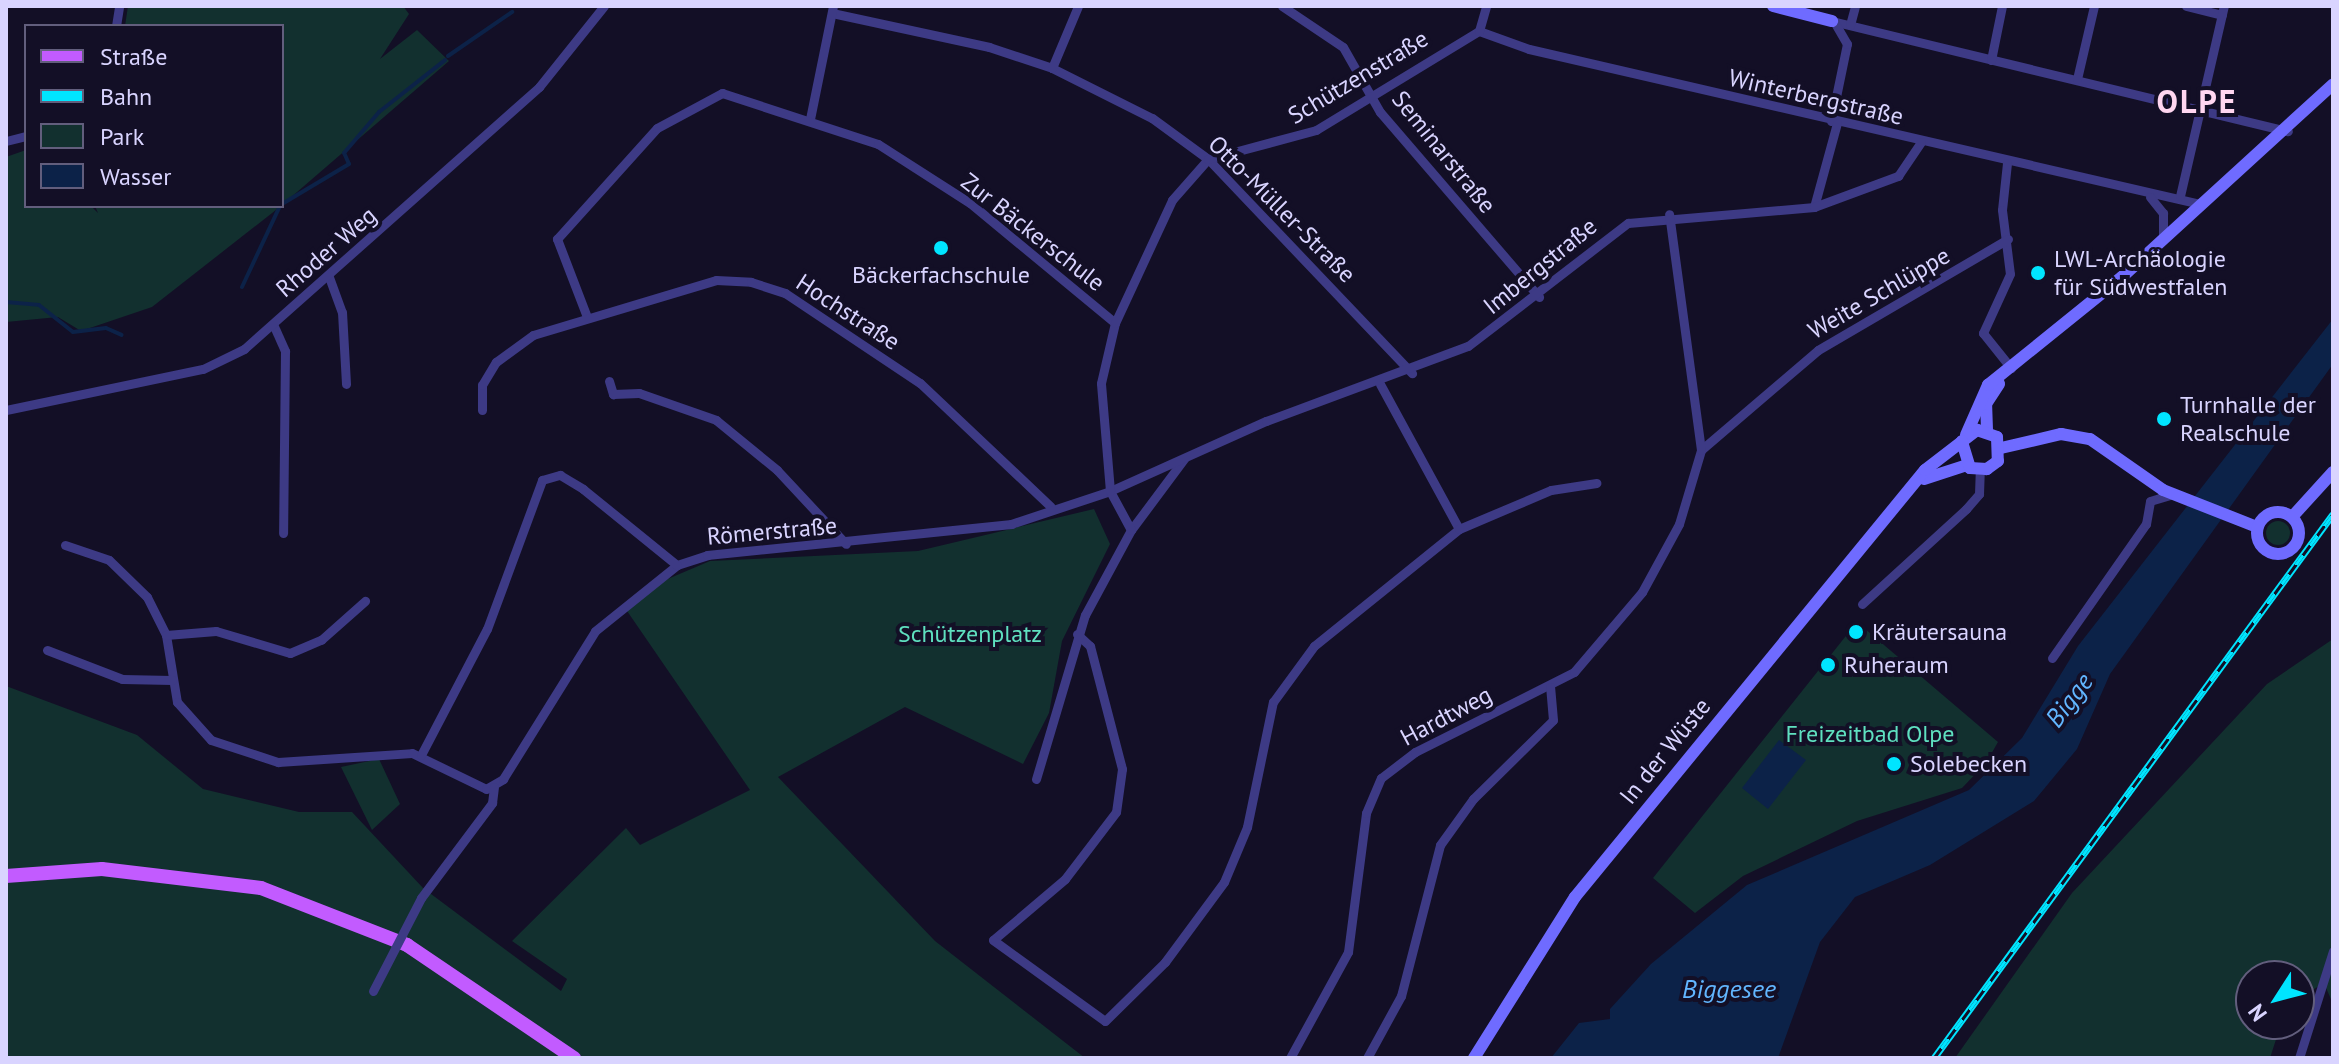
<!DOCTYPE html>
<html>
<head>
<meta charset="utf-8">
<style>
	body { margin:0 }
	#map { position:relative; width:2339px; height:1064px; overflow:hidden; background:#130f26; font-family:"PT Sans",sans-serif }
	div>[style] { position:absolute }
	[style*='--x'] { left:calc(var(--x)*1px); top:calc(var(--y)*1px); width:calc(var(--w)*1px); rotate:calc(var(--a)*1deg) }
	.green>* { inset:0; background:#12302f }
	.round { border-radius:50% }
	.water>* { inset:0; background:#0c2248 }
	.stream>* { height:4px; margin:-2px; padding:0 2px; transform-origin:2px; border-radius:2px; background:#0c2248 }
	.street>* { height:9px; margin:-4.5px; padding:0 4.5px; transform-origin:4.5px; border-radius:4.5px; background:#3d3a85 }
	.secondary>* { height:12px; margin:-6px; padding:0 6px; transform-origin:6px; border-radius:6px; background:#6f6bff }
	.secondary>.ring { margin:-6px; padding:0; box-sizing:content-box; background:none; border:12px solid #6f6bff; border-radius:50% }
	.primary>* { height:14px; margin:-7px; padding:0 7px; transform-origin:7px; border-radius:7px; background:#c25bff }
	.rail>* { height:7px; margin-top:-3.5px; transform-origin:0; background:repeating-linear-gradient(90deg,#130f26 0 12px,#00e5ff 0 24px); box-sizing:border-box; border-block:2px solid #00e5ff }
	.street-bridge>* { height:9px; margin:-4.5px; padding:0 4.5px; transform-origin:4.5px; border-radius:4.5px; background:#3d3a85 }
	.dots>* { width:22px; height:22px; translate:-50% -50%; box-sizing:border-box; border:4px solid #130f26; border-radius:50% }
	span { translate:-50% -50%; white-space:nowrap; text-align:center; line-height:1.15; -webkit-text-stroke:8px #130f26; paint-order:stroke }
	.street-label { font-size:24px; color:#d9d4ff }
	.poi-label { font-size:24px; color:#d9d4ff }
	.left { translate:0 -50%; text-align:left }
	.park-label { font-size:24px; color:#5fe0c0 }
	.water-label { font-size:26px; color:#62b6ff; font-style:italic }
	.district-label { font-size:32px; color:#ffd6f0; font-weight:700; letter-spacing:2px }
	.frame { position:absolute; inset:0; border:8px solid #d9d4ff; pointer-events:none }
	.legend { position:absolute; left:24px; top:24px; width:260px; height:184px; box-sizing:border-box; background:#130f26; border:2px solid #625e7d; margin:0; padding:10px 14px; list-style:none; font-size:24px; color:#d9d4ff }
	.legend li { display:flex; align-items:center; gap:16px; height:40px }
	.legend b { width:40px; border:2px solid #625e7d }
	.north { position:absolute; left:2235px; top:960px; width:80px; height:80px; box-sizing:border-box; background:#130f26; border:2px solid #625e7d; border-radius:50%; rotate:234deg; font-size:22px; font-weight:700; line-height:32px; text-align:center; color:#d9d4ff }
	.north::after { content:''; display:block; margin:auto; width:28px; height:36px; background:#00e5ff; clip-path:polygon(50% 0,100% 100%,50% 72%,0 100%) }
</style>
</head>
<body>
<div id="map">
	<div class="green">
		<div style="clip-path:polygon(128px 6px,403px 6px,409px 14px,380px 59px,417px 30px,449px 61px,282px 205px,282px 26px,125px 26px)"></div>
		<div style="clip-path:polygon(26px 150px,26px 206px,91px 206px,98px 213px,95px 206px,281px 206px,152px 307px,81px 331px,58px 317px,6px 322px,6px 157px)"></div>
		<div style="clip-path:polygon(1094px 509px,1110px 544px,1062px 641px,1049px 713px,1023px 764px,905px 707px,778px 777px,935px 941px,1085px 1058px,6px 1058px,6px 686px,137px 735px,203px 789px,299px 812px,352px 812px,423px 888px,561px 991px,567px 979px,512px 941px,626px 828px,640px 845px,750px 790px,625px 608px,656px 584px,710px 561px,918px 551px)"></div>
		<div class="round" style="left:2266px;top:521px;width:24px;height:24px"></div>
		<div style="clip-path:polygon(1857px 622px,1998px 742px,1986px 763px,1962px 788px,1857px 821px,1743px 876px,1695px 913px,1653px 878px)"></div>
		<div style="clip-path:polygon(2333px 639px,2333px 1004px,2324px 983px,2299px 998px,2299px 976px,2251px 976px,2251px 1024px,2281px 1024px,2270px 1058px,1955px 1058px,2072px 893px,2267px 684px)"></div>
		<div style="clip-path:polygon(379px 759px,400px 804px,372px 830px,341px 767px)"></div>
	</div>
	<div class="water">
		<div style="clip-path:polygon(2333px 319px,2333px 364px,2110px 674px,2077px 749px,2034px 801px,1930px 865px,1855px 897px,1820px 942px,1778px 1058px,1551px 1058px,1579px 1023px,1610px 1019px,1610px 1009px,1651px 964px,1747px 885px,1969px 790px,2022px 738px,2078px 646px)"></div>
		<div style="clip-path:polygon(1779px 740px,1806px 760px,1768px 809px,1742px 788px)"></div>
	</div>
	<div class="stream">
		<div style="--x:448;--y:56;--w:78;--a:-34.5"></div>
		<div style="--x:282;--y:204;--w:78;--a:-30.8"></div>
		<div style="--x:349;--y:164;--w:12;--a:-114"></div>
		<div style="--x:344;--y:153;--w:54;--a:-49.5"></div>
		<div style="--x:379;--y:112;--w:84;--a:-38.2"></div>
		<div style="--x:242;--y:287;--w:89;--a:-64.9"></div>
		<div style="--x:6;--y:302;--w:33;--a:5"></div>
		<div style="--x:39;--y:305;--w:43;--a:38.5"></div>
		<div style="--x:73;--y:332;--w:33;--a:-7"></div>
		<div style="--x:106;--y:328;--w:17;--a:24"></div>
	</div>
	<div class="street">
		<div style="--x:1282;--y:6;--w:73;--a:33.9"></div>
		<div style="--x:1343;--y:47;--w:75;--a:60.4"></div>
		<div style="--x:1380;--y:112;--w:244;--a:49.3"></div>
		<div style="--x:2186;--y:6;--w:37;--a:14"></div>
		<div style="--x:832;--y:13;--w:161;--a:12.2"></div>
		<div style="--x:989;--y:47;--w:66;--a:18.4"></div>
		<div style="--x:1052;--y:68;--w:112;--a:26.6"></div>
		<div style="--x:1152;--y:118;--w:69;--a:36.2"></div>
		<div style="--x:1208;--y:159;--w:296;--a:46.4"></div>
		<div style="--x:1832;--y:21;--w:469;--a:13.6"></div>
		<div style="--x:1850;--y:25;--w:20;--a:-75"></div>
		<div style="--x:116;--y:26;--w:20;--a:-81"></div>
		<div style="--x:1479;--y:31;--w:53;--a:19.8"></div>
		<div style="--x:1529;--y:49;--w:685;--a:13"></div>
		<div style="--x:1991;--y:60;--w:55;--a:-78.5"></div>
		<div style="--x:1052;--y:68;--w:67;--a:-67.2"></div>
		<div style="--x:2077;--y:79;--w:75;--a:-76.9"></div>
		<div style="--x:810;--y:119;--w:115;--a:-78.5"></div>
		<div style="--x:1831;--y:121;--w:79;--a:-78.3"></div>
		<div style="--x:1847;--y:44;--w:24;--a:-120"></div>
		<div style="--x:6;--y:141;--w:21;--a:-14"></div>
		<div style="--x:2007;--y:163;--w:47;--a:96.1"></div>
		<div style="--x:2002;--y:210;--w:64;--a:82.9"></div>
		<div style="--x:2010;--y:274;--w:65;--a:114.6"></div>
		<div style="--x:1983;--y:333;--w:45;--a:51.3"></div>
		<div style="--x:2180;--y:196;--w:195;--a:-77"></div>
		<div style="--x:2150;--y:197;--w:21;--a:51"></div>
		<div style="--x:2163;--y:213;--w:22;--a:90"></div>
		<div style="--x:1814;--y:207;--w:87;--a:-74.7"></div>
		<div style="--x:329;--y:277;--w:37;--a:70"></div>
		<div style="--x:342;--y:312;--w:72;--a:86.8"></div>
		<div style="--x:587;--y:317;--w:84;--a:-111"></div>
		<div style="--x:557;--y:239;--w:149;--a:-48"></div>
		<div style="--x:657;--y:128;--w:74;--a:-28.3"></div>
		<div style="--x:722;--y:93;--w:164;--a:18.1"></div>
		<div style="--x:878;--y:144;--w:109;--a:32.7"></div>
		<div style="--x:970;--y:203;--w:188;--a:39.6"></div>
		<div style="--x:273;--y:324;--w:30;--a:66"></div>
		<div style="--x:285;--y:351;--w:182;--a:90.6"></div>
		<div style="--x:609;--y:381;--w:14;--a:73"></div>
		<div style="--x:613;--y:394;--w:26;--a:-2"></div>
		<div style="--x:639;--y:393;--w:82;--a:19.3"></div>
		<div style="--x:716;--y:420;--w:79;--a:39.3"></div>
		<div style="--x:777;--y:470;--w:101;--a:47"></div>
		<div style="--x:1380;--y:384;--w:165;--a:61.4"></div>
		<div style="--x:6;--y:410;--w:201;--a:-11.8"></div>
		<div style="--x:203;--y:369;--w:46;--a:-26"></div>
		<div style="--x:244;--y:349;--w:395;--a:-41.6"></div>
		<div style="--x:539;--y:87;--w:104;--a:-51.3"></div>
		<div style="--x:482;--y:410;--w:25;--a:-90"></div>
		<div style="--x:482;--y:385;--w:27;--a:-59"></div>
		<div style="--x:496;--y:362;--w:46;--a:-36.1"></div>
		<div style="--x:533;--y:335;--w:191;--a:-16.7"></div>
		<div style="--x:716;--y:280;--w:35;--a:3"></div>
		<div style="--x:751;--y:282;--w:36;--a:18"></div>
		<div style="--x:785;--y:293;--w:162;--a:33.7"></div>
		<div style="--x:920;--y:383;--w:180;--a:43.4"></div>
		<div style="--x:1701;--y:450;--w:154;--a:-40.5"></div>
		<div style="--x:1818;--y:350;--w:220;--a:-30.3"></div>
		<div style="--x:1131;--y:530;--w:89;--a:-53.3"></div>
		<div style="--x:65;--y:545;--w:46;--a:18.8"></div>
		<div style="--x:109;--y:560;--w:53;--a:44.2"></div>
		<div style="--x:147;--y:597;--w:42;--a:63.4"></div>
		<div style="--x:166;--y:635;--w:68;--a:80.7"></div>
		<div style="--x:177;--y:702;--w:51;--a:48.2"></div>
		<div style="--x:211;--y:740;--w:71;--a:18.2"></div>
		<div style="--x:278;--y:762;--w:134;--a:-3.8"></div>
		<div style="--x:412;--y:753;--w:82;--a:25.9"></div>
		<div style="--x:486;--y:789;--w:20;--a:-30"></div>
		<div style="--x:503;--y:779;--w:174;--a:-58.1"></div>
		<div style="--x:595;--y:631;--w:105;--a:-38.8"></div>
		<div style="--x:677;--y:565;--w:32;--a:-18"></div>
		<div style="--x:707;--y:555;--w:306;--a:-5.8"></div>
		<div style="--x:1011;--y:524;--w:104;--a:-18.4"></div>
		<div style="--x:1110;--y:491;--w:171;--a:-24.2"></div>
		<div style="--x:1266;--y:421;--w:215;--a:-20.4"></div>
		<div style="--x:1468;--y:346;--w:202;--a:-37.6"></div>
		<div style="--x:1628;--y:223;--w:187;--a:-4.9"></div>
		<div style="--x:1814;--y:207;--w:90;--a:-20.3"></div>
		<div style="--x:1898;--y:176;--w:41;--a:-55.9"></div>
		<div style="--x:1862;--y:604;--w:141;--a:-42.4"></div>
		<div style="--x:1966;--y:509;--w:20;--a:-49"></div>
		<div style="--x:1979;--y:494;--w:24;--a:-88"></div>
		<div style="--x:1077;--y:634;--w:18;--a:43"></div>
		<div style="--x:1090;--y:646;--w:127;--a:75.4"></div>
		<div style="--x:1122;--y:769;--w:43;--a:97.9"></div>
		<div style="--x:1116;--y:812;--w:84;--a:127.3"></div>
		<div style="--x:1065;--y:879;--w:94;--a:139.7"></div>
		<div style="--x:993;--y:940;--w:138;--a:35.9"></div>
		<div style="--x:1105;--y:1021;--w:84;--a:-44.5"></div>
		<div style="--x:1165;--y:962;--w:99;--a:-53.6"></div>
		<div style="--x:1224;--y:882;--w:60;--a:-67.3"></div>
		<div style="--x:1247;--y:827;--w:128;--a:-78.3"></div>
		<div style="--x:1273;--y:702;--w:69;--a:-53.8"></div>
		<div style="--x:1314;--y:646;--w:186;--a:-38.9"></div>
		<div style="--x:1459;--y:529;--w:100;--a:-23"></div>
		<div style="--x:1551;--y:490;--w:46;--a:-8.8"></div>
		<div style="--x:166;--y:635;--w:50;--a:-4.6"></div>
		<div style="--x:216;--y:631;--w:77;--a:16.6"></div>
		<div style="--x:290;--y:653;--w:34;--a:-23"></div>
		<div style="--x:321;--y:640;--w:59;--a:-41.6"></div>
		<div style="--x:47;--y:650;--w:80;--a:21.1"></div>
		<div style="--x:122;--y:679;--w:50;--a:1.1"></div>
		<div style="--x:2052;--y:658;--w:164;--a:-55"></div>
		<div style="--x:2146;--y:524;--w:23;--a:-80"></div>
		<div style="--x:2150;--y:501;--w:21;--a:-17"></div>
		<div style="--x:421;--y:755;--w:142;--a:-62.4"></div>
		<div style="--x:487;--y:629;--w:159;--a:-69.7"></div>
		<div style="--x:542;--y:480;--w:19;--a:-16"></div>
		<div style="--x:560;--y:475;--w:27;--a:31"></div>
		<div style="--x:583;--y:489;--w:121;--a:39"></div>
		<div style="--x:1036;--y:779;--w:171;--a:-73.4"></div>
		<div style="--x:1085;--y:615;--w:97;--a:-61.6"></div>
		<div style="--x:1131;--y:530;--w:44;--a:-118.3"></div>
		<div style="--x:1110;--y:491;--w:108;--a:-94.8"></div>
		<div style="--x:1101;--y:383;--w:62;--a:-76.9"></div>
		<div style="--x:1115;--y:323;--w:136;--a:-65.1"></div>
		<div style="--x:1172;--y:200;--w:55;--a:-48.7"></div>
		<div style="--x:1208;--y:159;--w:112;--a:-15"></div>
		<div style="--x:1316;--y:130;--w:191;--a:-31.3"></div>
		<div style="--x:1479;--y:31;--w:26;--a:-74"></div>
		<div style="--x:421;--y:898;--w:119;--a:-53.2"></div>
		<div style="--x:492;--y:803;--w:16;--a:-83"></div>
		<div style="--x:1290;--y:1058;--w:121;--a:-61.3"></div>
		<div style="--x:1348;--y:952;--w:140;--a:-82.6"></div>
		<div style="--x:1366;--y:813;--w:38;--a:-67"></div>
		<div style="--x:1381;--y:778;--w:43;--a:-37.4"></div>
		<div style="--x:1415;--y:752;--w:178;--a:-26.7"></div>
		<div style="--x:1574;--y:672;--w:105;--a:-49.6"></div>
		<div style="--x:1642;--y:592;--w:77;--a:-61.4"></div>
		<div style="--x:1679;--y:524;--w:77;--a:-73.4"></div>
		<div style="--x:1701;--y:450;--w:238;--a:-97.7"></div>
		<div style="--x:1367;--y:1058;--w:71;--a:-61.3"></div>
		<div style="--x:1401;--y:996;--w:156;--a:-75.5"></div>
		<div style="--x:1440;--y:845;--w:57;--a:-54.3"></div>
		<div style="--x:1473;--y:799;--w:112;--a:-44.6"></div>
		<div style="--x:1553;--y:720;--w:33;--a:-95"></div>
		<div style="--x:2299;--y:1058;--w:112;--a:-72.4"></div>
	</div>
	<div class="secondary">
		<div style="--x:1773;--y:6;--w:61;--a:14.3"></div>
		<div style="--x:1987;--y:430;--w:26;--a:-92"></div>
		<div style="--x:1986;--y:404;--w:24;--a:-57"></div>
		<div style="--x:1966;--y:435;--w:55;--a:-66.3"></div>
		<div style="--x:1988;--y:385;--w:172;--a:-38.9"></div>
		<div style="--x:2122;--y:277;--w:286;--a:-42.4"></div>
		<div style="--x:2001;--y:448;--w:62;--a:-13.1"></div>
		<div style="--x:2061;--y:434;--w:29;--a:10"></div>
		<div style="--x:2090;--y:439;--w:89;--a:34.9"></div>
		<div style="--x:2163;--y:490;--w:101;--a:21.5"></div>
		<div style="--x:1924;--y:479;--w:45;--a:-18"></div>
		<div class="ring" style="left:2257px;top:512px;width:30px;height:30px"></div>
		<div style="--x:2292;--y:517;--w:61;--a:-47.7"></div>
		<div style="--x:1474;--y:1058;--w:190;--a:-57.9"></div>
		<div style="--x:1575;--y:897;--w:552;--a:-50.66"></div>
		<div style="--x:1925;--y:470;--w:66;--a:-37.6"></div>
		<div style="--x:1977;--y:430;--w:21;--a:19"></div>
		<div style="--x:1997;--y:437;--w:24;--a:88"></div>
		<div style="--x:1998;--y:461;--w:14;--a:144"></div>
		<div style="--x:1987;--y:469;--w:17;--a:-177"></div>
		<div style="--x:1970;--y:468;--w:28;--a:-107"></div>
	</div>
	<div class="primary">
		<div style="--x:6;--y:876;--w:96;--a:-4.2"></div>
		<div style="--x:102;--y:869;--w:160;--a:6.8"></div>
		<div style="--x:261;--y:888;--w:157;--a:21.3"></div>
		<div style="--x:407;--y:945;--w:202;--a:34.1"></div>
	</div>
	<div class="rail">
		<div style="--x:1934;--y:1058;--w:675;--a:-53.74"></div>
	</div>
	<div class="street-bridge">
		<div style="--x:373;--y:991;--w:105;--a:-62.7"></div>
	</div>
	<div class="dots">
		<div style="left:941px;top:248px;background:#00e5ff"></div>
		<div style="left:2038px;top:273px;background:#00e5ff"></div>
		<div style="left:2164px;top:419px;background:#00e5ff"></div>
		<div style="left:1856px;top:632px;background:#00e5ff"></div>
		<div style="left:1828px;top:665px;background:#00e5ff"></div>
		<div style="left:1894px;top:764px;background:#00e5ff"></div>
	</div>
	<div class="street-label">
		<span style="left:1358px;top:77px;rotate:-31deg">Schützenstraße</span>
		<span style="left:1816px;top:97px;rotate:13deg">Winterbergstraße</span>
		<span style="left:1444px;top:152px;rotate:51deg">Seminarstraße</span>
		<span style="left:1282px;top:209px;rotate:45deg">Otto-Müller-Straße</span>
		<span style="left:1033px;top:232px;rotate:38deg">Zur Bäckerschule</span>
		<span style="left:326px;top:252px;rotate:-41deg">Rhoder Weg</span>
		<span style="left:1540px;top:266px;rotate:-39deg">Imbergstraße</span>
		<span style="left:1879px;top:293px;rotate:-30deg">Weite Schlüppe</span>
		<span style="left:848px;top:312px;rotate:33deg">Hochstraße</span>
		<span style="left:772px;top:531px;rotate:-5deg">Römerstraße</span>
		<span style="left:1446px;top:716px;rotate:-28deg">Hardtweg</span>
		<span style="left:1665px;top:751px;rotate:-51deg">In der Wüste</span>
	</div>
	<div class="poi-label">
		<span class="left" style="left:2054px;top:273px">LWL-Archäologie<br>für Südwestfalen</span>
		<span style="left:941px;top:275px">Bäckerfachschule</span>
		<span class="left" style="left:2180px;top:419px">Turnhalle der<br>Realschule</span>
		<span class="left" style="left:1872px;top:632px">Kräutersauna</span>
		<span class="left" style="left:1844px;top:665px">Ruheraum</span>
		<span class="left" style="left:1910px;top:764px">Solebecken</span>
	</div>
	<div class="park-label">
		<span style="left:970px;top:634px">Schützenplatz</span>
		<span style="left:1870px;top:734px">Freizeitbad Olpe</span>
	</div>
	<div class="water-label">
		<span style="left:2069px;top:700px;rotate:-53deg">Bigge</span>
		<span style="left:1729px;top:989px">Biggesee</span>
	</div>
	<div class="district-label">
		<span style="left:2197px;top:101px">OLPE</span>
	</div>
	<div class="frame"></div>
	<ul class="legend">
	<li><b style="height:10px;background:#c25bff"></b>Straße</li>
	<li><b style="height:10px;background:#00e5ff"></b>Bahn</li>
	<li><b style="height:22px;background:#12302f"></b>Park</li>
	<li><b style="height:22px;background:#0c2248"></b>Wasser</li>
	</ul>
	<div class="north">N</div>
</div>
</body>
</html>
